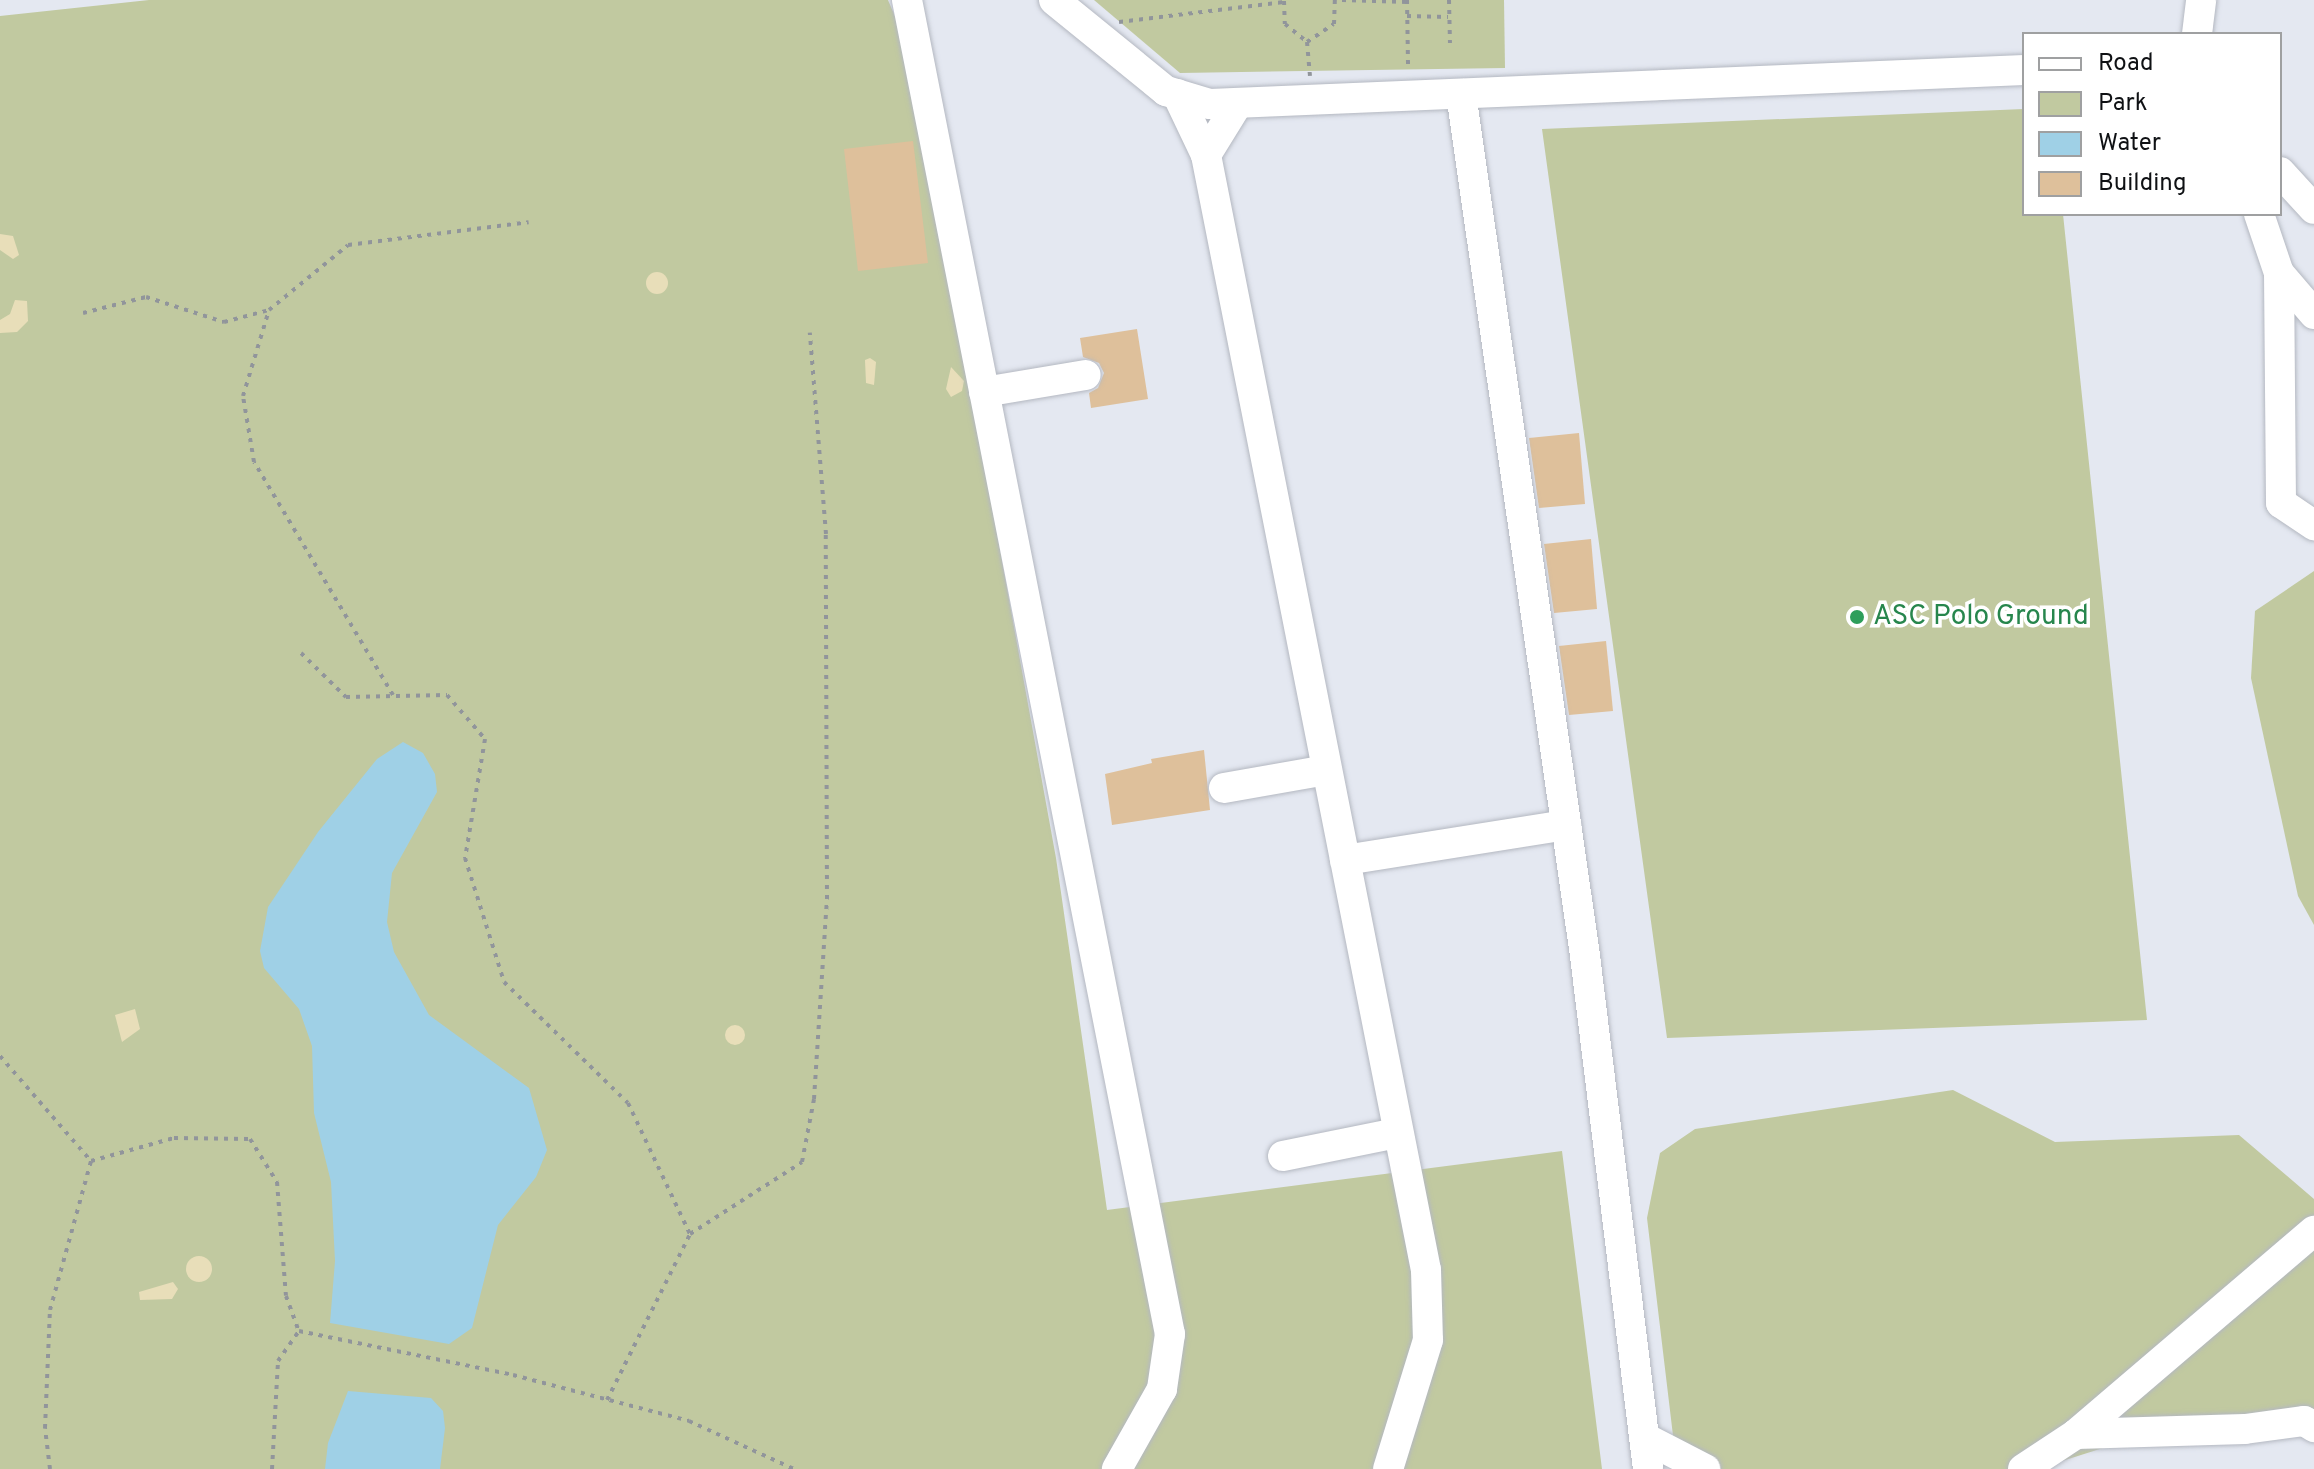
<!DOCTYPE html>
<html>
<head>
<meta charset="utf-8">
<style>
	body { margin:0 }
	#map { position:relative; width:2314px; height:1469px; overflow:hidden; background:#e4e8f1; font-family:Overpass,sans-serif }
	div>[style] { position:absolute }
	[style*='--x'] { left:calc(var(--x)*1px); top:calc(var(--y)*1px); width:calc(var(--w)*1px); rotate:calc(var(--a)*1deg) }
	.green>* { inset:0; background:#c1c9a0 }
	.sand>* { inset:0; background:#e8deb9 }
	.round { border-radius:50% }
	.water>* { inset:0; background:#9fd0e6 }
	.building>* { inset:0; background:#dec09b }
	.path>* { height:4px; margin-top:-2px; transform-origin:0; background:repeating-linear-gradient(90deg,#91959b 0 4px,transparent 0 10px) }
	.roads { filter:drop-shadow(0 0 2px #b4b8c1) drop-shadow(0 0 2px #b4b8c1) }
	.minor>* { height:30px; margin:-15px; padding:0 15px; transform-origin:15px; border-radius:15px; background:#fff }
	.dots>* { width:22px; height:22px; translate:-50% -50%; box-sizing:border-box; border:4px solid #fff; border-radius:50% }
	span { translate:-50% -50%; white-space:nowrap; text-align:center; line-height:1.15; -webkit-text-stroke:7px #fff; paint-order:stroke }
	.leisure-label { font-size:28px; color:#27864d }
	.left { translate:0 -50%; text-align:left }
	.legend { position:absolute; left:2022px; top:32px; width:260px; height:184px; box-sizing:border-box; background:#fff; border:2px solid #9fa0a1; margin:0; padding:10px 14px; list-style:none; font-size:24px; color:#0f1114 }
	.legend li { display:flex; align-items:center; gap:16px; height:40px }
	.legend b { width:40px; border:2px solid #9fa0a1 }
</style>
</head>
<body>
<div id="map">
	<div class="green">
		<div style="clip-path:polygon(149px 0,888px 0,909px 49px,1056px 858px,1107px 1210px,1562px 1151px,1602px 1469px,0 1469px,0 16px)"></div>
		<div style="clip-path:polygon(1094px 0,1504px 0,1505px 68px,1180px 73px)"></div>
		<div style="clip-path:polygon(2024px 109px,2024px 214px,2063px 214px,2147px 1020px,1667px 1038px,1542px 129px)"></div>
		<div style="clip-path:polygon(2314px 571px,2314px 925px,2298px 896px,2251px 678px,2255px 611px)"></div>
		<div style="clip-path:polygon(1953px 1090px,2055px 1142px,2239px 1135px,2314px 1199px,2314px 1422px,2150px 1433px,2037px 1469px,1677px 1469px,1647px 1218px,1660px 1153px,1695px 1129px)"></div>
	</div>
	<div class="sand">
		<div style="clip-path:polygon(0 234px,13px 236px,19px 255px,13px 259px,0 250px)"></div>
		<div class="round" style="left:646px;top:272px;width:22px;height:22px"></div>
		<div style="clip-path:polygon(15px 300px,27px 301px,28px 321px,17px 332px,0 333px,0 320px,10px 314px)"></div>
		<div style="clip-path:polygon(870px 358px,876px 362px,874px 385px,866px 383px,865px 360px)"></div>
		<div style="clip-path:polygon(951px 367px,964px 381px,962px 391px,951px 397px,946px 389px)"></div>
		<div style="clip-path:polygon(135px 1009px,140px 1029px,122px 1042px,115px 1015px)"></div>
		<div class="round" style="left:725px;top:1025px;width:20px;height:20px"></div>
		<div class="round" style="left:186px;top:1256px;width:26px;height:26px"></div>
		<div style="clip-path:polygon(173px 1282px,178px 1289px,172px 1299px,140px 1300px,139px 1292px)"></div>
	</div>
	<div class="water">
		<div style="clip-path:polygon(403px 742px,423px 753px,435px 774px,437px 792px,392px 873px,387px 922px,394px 952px,429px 1015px,529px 1088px,547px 1150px,536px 1177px,498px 1225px,472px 1328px,449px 1344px,330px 1323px,335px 1261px,331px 1182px,314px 1113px,312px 1046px,299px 1009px,264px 968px,260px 951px,268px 907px,318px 832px,377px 759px)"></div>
		<div style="clip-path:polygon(348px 1391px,431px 1398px,443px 1411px,445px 1428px,440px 1469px,325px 1469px,328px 1443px)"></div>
	</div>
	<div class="building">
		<div style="clip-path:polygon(913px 141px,928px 263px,858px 271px,844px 149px)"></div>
		<div style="clip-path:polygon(1137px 329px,1148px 399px,1091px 408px,1089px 393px,1098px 388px,1104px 373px,1099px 363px,1083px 357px,1080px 338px)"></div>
		<div style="clip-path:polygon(1579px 433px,1585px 504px,1539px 508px,1529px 438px)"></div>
		<div style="clip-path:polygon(1591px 539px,1597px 609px,1554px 613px,1544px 544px)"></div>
		<div style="clip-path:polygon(1606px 641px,1613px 711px,1569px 715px,1559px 646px)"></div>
		<div style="clip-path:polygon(1204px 750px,1210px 810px,1112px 825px,1105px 774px,1152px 763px,1151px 759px)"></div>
	</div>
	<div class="path">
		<div style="--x:1342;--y:0;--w:65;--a:1.8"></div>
		<div style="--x:1407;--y:0;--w:65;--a:89.1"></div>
		<div style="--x:1449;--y:0;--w:43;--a:88.7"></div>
		<div style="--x:1284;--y:1;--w:23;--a:88"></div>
		<div style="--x:1285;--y:24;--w:28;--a:39"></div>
		<div style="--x:1307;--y:42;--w:32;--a:-34"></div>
		<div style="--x:1334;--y:24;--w:24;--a:-88"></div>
		<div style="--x:1407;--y:16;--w:41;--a:1.4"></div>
		<div style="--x:1119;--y:22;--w:166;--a:-6.9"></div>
		<div style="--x:1307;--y:42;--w:34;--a:85"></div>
		<div style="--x:83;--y:313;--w:65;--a:-14.3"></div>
		<div style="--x:146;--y:297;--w:82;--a:17.8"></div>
		<div style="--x:224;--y:322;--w:47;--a:-14.9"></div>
		<div style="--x:301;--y:653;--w:63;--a:44.4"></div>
		<div style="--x:346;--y:697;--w:101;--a:-1.1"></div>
		<div style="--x:447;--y:695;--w:58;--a:49.2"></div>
		<div style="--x:485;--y:739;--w:121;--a:99.5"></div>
		<div style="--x:465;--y:858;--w:130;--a:72.5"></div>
		<div style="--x:504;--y:982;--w:173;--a:44.3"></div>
		<div style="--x:628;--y:1103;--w:145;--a:64.7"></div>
		<div style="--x:393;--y:695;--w:271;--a:-120.8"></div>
		<div style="--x:254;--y:462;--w:67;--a:-99.5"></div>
		<div style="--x:243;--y:396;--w:90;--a:-73.2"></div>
		<div style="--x:269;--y:310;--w:102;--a:-39.4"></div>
		<div style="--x:348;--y:245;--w:182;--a:-7.2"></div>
		<div style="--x:0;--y:1056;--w:138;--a:49.1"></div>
		<div style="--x:607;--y:1400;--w:186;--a:-63.4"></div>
		<div style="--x:690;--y:1234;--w:133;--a:-32.7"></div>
		<div style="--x:802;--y:1162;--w:64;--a:-79.2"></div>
		<div style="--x:814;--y:1099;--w:200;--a:-86.3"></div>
		<div style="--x:827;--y:899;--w:365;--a:-90.2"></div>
		<div style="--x:826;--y:534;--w:202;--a:-94.6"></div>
		<div style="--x:50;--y:1469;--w:41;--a:-97"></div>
		<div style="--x:45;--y:1428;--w:118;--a:-87.6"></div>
		<div style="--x:50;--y:1310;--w:155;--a:-74.6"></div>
		<div style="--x:91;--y:1161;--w:86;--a:-15.5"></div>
		<div style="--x:174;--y:1138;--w:76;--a:0.8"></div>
		<div style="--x:250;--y:1139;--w:51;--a:57.9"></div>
		<div style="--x:277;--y:1182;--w:114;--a:85.5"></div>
		<div style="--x:286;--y:1296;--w:37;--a:70"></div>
		<div style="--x:299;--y:1331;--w:218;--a:11.6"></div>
		<div style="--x:513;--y:1375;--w:182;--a:14.6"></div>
		<div style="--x:689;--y:1421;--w:115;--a:24.6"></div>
		<div style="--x:272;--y:1469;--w:108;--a:-86.8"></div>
		<div style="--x:278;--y:1361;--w:37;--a:-55"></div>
	</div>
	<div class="roads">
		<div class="minor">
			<div style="--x:907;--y:0;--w:1360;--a:78.85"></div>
			<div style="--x:1170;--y:1334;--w:56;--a:98.3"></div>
			<div style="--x:1162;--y:1389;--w:92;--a:119.4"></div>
			<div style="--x:1054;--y:0;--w:144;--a:39.1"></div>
			<div style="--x:1166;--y:91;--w:46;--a:16.5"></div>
			<div style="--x:1210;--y:104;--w:815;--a:-2.39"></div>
			<div style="--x:2197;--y:34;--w:34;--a:-83"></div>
			<div style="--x:1177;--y:94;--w:68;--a:64.6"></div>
			<div style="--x:1206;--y:155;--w:61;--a:-58.4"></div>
			<div style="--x:1461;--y:94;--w:871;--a:81.81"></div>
			<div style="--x:1585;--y:956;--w:517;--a:83"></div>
			<div style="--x:1206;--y:155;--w:1136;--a:78.84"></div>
			<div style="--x:1426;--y:1270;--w:70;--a:88.4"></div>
			<div style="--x:1428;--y:1340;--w:135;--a:107.2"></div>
			<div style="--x:2280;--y:172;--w:50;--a:47.4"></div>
			<div style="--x:2259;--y:214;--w:62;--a:71.3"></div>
			<div style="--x:2279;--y:273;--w:230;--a:89.5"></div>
			<div style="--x:2281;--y:503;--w:40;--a:34"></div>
			<div style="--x:2279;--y:273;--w:54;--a:49.5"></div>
			<div style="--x:984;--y:392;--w:103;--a:-9.5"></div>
			<div style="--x:1224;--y:788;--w:104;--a:-10"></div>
			<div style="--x:1345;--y:860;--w:224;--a:-9"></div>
			<div style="--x:1283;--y:1156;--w:116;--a:-11.4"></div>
			<div style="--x:2076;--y:1434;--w:169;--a:-1.7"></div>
			<div style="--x:2245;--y:1429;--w:60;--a:-7.7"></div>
			<div style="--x:2304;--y:1421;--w:12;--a:31"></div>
			<div style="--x:1645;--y:1438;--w:68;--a:27.3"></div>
			<div style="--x:2023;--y:1469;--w:64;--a:-33.4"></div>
			<div style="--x:2076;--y:1434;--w:313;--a:-40.5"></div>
		</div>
	</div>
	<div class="dots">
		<div style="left:1857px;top:617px;background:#2e9e5b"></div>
	</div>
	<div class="leisure-label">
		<span class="left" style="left:1873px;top:617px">ASC Polo Ground</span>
	</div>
	<ul class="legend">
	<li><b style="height:10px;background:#fff"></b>Road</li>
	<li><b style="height:22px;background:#c1c9a0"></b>Park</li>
	<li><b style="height:22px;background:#9fd0e6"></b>Water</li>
	<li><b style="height:22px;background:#dec09b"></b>Building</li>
	</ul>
</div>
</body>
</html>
